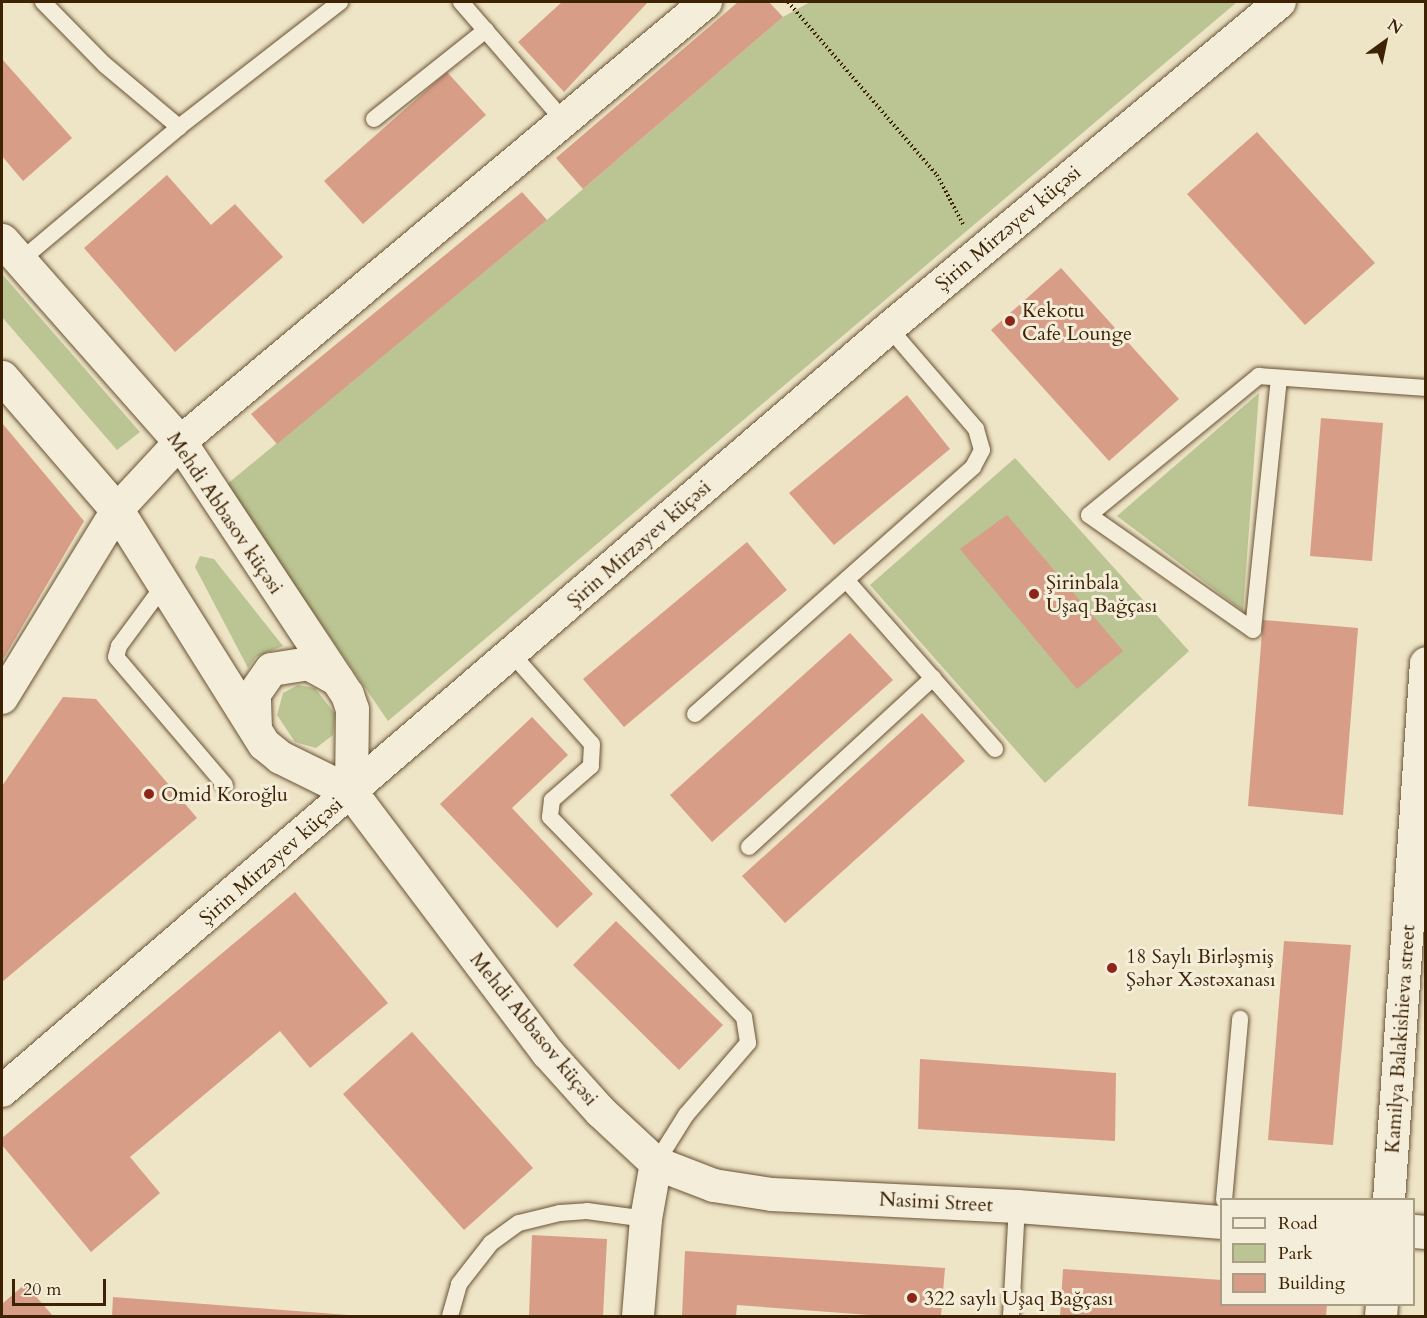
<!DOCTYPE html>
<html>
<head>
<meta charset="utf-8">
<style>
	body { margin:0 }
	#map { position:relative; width:1427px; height:1318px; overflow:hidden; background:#eee4c6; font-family:Cardo,serif }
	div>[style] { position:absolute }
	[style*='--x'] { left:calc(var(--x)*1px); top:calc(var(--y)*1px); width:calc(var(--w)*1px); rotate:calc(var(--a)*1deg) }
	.green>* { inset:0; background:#bbc493 }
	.building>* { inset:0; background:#d79d87 }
	.path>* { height:4px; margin-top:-2px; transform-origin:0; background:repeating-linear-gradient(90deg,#3d2304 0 1.5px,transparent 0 4.5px) }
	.roads { filter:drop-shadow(0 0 2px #695334) drop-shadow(0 0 2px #695334) }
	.service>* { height:16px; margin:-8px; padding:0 8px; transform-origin:8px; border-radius:8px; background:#f4edda }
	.minor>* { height:32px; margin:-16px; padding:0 16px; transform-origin:16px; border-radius:16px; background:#f4edda }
	.tertiary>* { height:33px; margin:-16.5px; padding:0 16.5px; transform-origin:16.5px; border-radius:16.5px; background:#f4edda }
	.dots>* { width:16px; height:16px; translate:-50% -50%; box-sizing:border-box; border:3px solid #f4edda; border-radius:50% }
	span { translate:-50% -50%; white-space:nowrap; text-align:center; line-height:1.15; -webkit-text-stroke:6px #f4edda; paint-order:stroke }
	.street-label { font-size:20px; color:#3d2304 }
	.poi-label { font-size:20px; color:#3d2304 }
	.left { translate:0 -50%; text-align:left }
	.frame { position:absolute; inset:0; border:3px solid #3d2304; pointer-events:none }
	.legend { position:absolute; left:1220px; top:1198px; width:195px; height:108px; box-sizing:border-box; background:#f4edda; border:2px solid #ab9c84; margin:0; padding:8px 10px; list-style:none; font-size:18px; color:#3d2304 }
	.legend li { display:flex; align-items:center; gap:12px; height:30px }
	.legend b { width:30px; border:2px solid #ab9c84 }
	.north { position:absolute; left:1355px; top:12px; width:60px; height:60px; -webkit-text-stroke:4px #f4edda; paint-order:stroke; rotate:33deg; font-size:16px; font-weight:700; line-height:24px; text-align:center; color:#3d2304 }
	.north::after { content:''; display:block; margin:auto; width:21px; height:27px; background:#3d2304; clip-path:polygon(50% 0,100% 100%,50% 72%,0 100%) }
	.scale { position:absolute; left:12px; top:1279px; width:94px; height:27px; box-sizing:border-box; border:3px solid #3d2304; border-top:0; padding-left:8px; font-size:18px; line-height:21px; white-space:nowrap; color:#3d2304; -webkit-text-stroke:4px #f4edda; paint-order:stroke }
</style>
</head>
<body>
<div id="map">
	<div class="green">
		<div style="clip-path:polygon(810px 2px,1237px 2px,388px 721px,226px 485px,547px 220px,783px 17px)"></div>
		<div style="clip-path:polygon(2px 274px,140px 432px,117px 450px,2px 317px)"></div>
		<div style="clip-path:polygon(1259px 393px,1243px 611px,1117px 516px)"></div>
		<div style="clip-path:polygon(1015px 458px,1189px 651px,1045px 783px,870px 585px)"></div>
		<div style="clip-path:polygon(200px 556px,214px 559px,283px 646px,256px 657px,248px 668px,195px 567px)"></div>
		<div style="clip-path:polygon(298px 685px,315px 688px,335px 714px,333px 735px,316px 748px,295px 742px,277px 715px,283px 693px)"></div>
	</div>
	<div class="building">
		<div style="clip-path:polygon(562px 2px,648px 2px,564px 92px,518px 42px)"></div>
		<div style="clip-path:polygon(738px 2px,769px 2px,783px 17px,583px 189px,556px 158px)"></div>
		<div style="clip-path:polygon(2px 59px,72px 138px,23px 181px,2px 156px)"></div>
		<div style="clip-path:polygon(447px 72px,486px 115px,363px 224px,324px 181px)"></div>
		<div style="clip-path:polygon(1257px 132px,1375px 263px,1305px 325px,1187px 194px)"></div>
		<div style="clip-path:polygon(167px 175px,211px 225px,235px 204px,283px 257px,175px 352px,84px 248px)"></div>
		<div style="clip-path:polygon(522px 192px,547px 220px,277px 444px,251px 414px)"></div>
		<div style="clip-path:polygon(1061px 268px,1179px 399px,1109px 461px,991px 330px)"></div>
		<div style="clip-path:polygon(907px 395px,950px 449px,834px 545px,789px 493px)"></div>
		<div style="clip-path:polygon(1321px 418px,1383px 423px,1372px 561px,1310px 556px)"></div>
		<div style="clip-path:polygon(2px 423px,84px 521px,2px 661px)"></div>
		<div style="clip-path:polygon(1007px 515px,1123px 651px,1077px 689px,960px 549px)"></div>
		<div style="clip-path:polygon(747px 542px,787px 590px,624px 727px,583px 679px)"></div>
		<div style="clip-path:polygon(1263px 620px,1358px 628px,1343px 815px,1248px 806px)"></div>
		<div style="clip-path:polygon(850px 633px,893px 680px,712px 842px,670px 795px)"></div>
		<div style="clip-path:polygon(63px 697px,96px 699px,197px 818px,2px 982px,2px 786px)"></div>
		<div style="clip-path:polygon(922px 713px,965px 761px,785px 923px,742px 876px)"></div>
		<div style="clip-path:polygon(532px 717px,568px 755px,512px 808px,593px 894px,557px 928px,440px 804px)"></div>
		<div style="clip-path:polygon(295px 892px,388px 1003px,310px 1068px,280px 1031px,130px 1157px,160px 1193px,91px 1252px,2px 1145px,2px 1138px)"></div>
		<div style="clip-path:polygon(616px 921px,723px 1025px,679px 1070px,573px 965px)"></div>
		<div style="clip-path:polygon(1284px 941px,1351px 945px,1333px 1145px,1268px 1140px)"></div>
		<div style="clip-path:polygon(412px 1032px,533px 1168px,464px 1230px,343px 1094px)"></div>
		<div style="clip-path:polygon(920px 1059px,1116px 1073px,1115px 1141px,918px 1129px)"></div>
		<div style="clip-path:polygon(532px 1235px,607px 1239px,603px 1316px,529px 1316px)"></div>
		<div style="clip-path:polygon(685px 1251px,945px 1268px,941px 1316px,883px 1316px,737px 1305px,736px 1316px,682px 1316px)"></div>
		<div style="clip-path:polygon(1063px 1269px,1222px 1280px,1222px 1304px,1327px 1304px,1326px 1316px,1060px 1316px)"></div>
		<div style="clip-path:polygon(25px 1284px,53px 1316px,2px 1316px,2px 1304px)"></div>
		<div style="clip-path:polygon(113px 1297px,348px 1315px,348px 1316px,112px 1316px)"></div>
	</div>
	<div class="path">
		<div style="--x:788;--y:2;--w:228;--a:49.3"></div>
		<div style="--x:937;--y:175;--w:58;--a:62.1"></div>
	</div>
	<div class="roads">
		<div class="service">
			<div style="--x:43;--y:2;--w:88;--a:45.5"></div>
			<div style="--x:105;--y:65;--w:97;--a:40"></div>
			<div style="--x:461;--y:2;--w:159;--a:49.1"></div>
			<div style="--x:374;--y:119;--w:143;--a:-38.5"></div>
			<div style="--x:20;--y:261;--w:208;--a:-40.1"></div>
			<div style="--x:179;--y:127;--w:204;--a:-37.8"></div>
			<div style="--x:1279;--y:378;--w:253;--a:95.9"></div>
			<div style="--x:1253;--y:630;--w:200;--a:-145"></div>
			<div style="--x:1089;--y:515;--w:220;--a:-39.3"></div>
			<div style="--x:1259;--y:376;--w:167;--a:4.1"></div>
			<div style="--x:847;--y:581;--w:224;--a:48.6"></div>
			<div style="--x:164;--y:585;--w:76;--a:126.4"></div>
			<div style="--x:119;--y:646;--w:11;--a:105"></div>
			<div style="--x:116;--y:657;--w:168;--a:49.6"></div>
			<div style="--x:512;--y:654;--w:120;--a:48.4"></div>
			<div style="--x:592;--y:744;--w:22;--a:93"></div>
			<div style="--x:591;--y:766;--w:52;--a:138.9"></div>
			<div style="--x:552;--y:800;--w:17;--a:97"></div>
			<div style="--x:550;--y:817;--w:279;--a:45.9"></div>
			<div style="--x:744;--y:1017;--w:26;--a:81"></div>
			<div style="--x:748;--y:1043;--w:95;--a:130.7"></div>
			<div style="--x:686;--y:1115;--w:57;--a:122"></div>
			<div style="--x:695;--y:714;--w:372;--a:-41.6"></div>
			<div style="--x:973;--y:467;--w:19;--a:-62"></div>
			<div style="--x:982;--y:450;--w:22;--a:-106"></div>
			<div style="--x:976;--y:429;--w:133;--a:-130.7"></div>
			<div style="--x:749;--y:847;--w:250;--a:-42.6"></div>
			<div style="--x:1224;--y:1200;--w:182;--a:-84.9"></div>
			<div style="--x:450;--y:1316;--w:33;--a:-74"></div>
			<div style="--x:459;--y:1284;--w:52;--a:-52"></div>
			<div style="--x:491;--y:1243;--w:34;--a:-36"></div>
			<div style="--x:519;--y:1223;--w:42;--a:-13.7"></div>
			<div style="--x:560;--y:1213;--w:27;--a:-4"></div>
			<div style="--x:587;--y:1211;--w:60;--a:7.7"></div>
			<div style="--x:1011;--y:1316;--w:110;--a:-86.9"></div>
		</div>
		<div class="minor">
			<div style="--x:2;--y:698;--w:220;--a:-58.5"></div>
			<div style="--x:117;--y:510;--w:93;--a:-47.2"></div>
			<div style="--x:180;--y:442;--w:686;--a:-39.91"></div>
			<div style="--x:2;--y:1091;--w:1170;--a:-40.7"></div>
			<div style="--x:889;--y:328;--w:509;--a:-39.82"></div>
			<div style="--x:1389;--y:1200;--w:538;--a:-86.06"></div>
			<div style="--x:638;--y:1316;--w:97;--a:-85.3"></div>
			<div style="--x:646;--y:1219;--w:57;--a:-79.9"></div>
			<div style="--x:1381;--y:1316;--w:12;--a:-85"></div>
		</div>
		<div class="tertiary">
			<div style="--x:2;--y:240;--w:269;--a:48.6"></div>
			<div style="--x:180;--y:442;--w:302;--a:56.5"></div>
			<div style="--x:347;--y:694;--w:16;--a:72"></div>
			<div style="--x:352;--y:709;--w:83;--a:90.7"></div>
			<div style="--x:2;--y:377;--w:176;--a:49.2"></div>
			<div style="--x:117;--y:510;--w:276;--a:57.9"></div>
			<div style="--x:264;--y:744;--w:21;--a:39"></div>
			<div style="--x:280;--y:757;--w:79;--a:26.2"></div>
			<div style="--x:351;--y:792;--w:326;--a:53"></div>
			<div style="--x:547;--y:1052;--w:79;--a:48.1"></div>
			<div style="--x:600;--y:1111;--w:76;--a:42.9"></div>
			<div style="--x:656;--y:1163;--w:61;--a:21.1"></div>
			<div style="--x:713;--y:1185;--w:59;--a:8.8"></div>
			<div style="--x:771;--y:1194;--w:246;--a:2.8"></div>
			<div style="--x:1017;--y:1206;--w:206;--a:4.5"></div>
			<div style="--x:255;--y:729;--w:36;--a:-92"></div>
			<div style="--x:254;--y:693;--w:29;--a:-55"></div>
			<div style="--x:271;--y:669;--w:37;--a:-9"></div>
			<div style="--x:308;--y:663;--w:33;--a:29"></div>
			<div style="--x:1414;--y:1231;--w:12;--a:5"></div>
		</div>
	</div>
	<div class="dots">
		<div style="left:1010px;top:321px;background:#8f2418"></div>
		<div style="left:1034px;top:594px;background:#8f2418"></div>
		<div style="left:149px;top:794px;background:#8f2418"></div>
		<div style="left:1112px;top:968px;background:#8f2418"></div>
		<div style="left:912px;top:1298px;background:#8f2418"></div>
	</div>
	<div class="street-label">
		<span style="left:1008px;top:228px;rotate:-40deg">Şirin Mirzəyev küçəsi</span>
		<span style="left:225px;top:513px;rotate:56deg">Mehdi Abbasov küçəsi</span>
		<span style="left:639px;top:544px;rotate:-41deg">Şirin Mirzəyev küçəsi</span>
		<span style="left:271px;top:861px;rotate:-41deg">Şirin Mirzəyev küçəsi</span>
		<span style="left:534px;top:1029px;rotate:51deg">Mehdi Abbasov küçəsi</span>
		<span style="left:1400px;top:1039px;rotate:-86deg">Kamilya Balakishieva street</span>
		<span style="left:936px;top:1202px;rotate:3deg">Nasimi Street</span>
	</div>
	<div class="poi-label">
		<span class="left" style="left:1022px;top:322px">Kekotu<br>Cafe Lounge</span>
		<span class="left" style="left:1046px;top:594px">Şirinbala<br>Uşaq Bağçası</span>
		<span class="left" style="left:161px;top:794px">Omid Koroğlu</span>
		<span class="left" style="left:1126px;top:968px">18 Saylı Birləşmiş<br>Şəhər Xəstəxanası</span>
		<span class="left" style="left:924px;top:1298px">322 saylı Uşaq Bağçası</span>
	</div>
	<div class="frame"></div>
	<ul class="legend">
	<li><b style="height:8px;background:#f4edda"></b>Road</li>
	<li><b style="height:16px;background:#bbc493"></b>Park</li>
	<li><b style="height:16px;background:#d79d87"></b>Building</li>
	</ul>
	<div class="north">N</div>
	<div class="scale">20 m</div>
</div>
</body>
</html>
